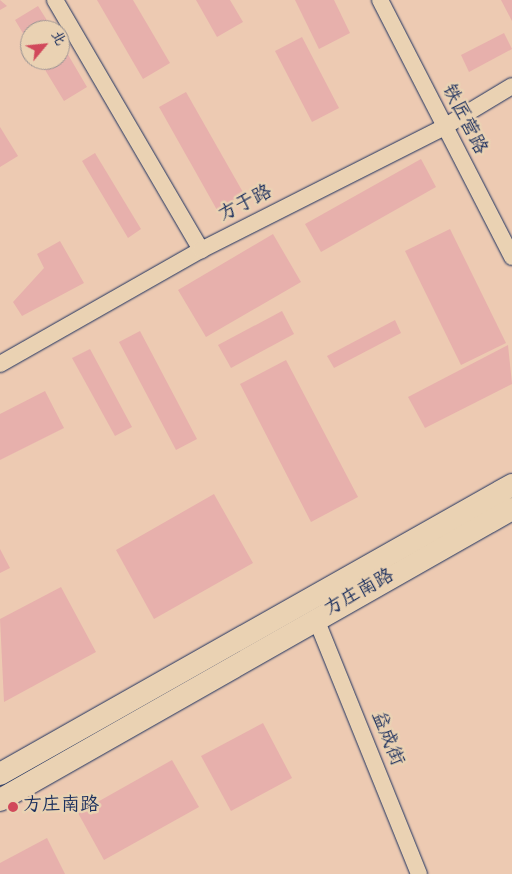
<!DOCTYPE html>
<html>
<head>
<meta charset="utf-8">
<style>
	body { margin:0 }
	#map { position:relative; width:512px; height:874px; overflow:hidden; background:#edcab2; font-family:Dekko,"LXGW WenKai TC",sans-serif }
	div>[style] { position:absolute }
	[style*='--x'] { left:calc(var(--x)*1px); top:calc(var(--y)*1px); width:calc(var(--w)*1px); rotate:calc(var(--a)*1deg) }
	.building>* { inset:0; background:#e7b0ac }
	.roads { filter:drop-shadow(0 0 1px #1b2f5e) drop-shadow(0 0 1px #1b2f5e) }
	.street>* { height:16px; margin:-8px; padding:0 8px; transform-origin:8px; border-radius:8px; background:#ead2b3 }
	.secondary>* { height:22px; margin:-11px; padding:0 11px; transform-origin:11px; border-radius:11px; background:#ead2b3 }
	.dots>* { width:14px; height:14px; translate:-50% -50%; box-sizing:border-box; border:2px solid #ead2b3; border-radius:50% }
	span { translate:-50% -50%; white-space:nowrap; text-align:center; line-height:1.15; -webkit-text-stroke:5px #ead2b3; paint-order:stroke }
	.street-label { font-size:19px; color:#1b2f5e }
	.poi-label { font-size:19px; color:#1b2f5e }
	.left { translate:0 -50%; text-align:left }
	.north { position:absolute; left:20px; top:20px; width:50px; height:50px; box-sizing:border-box; background:#ead2b3; border:1px solid #979191; border-radius:50%; rotate:62deg; font-size:14px; font-weight:700; line-height:20px; text-align:center; color:#1b2f5e }
	.north::after { content:''; display:block; margin:auto; width:18px; height:22px; background:#d1495b; clip-path:polygon(50% 0,100% 100%,50% 72%,0 100%) }
</style>
</head>
<body>
<div id="map">
	<div class="building">
		<div style="clip-path:polygon(0 0,7px 6px,0 10px)"></div>
		<div style="clip-path:polygon(97px 0,133px 0,170px 63px,143px 79px)"></div>
		<div style="clip-path:polygon(196px 0,230px 0,243px 22px,217px 37px)"></div>
		<div style="clip-path:polygon(295px 0,334px 0,350px 33px,319px 49px)"></div>
		<div style="clip-path:polygon(501px 0,512px 0,512px 21px)"></div>
		<div style="clip-path:polygon(38px 6px,53px 30px,30px 30px,30px 45px,15px 20px)"></div>
		<div style="clip-path:polygon(504px 33px,512px 49px,469px 72px,461px 55px)"></div>
		<div style="clip-path:polygon(302px 37px,339px 108px,312px 122px,275px 51px)"></div>
		<div style="clip-path:polygon(60px 41px,87px 87px,64px 101px,39px 60px,60px 60px)"></div>
		<div style="clip-path:polygon(186px 92px,244px 194px,217px 210px,159px 107px)"></div>
		<div style="clip-path:polygon(0 127px,18px 156px,0 167px)"></div>
		<div style="clip-path:polygon(95px 153px,141px 229px,128px 238px,82px 161px)"></div>
		<div style="clip-path:polygon(421px 159px,436px 187px,321px 252px,305px 224px)"></div>
		<div style="clip-path:polygon(450px 229px,506px 343px,461px 365px,405px 251px)"></div>
		<div style="clip-path:polygon(273px 234px,301px 282px,206px 337px,178px 290px)"></div>
		<div style="clip-path:polygon(60px 241px,84px 283px,22px 316px,13px 302px,44px 268px,37px 254px)"></div>
		<div style="clip-path:polygon(282px 311px,294px 334px,231px 368px,218px 345px)"></div>
		<div style="clip-path:polygon(395px 320px,401px 333px,334px 368px,327px 356px)"></div>
		<div style="clip-path:polygon(140px 331px,197px 439px,176px 450px,119px 342px)"></div>
		<div style="clip-path:polygon(508px 345px,512px 384px,425px 428px,408px 397px)"></div>
		<div style="clip-path:polygon(90px 349px,132px 427px,115px 436px,72px 358px)"></div>
		<div style="clip-path:polygon(286px 360px,358px 497px,311px 522px,240px 384px)"></div>
		<div style="clip-path:polygon(45px 391px,64px 428px,0 460px,0 414px)"></div>
		<div style="clip-path:polygon(214px 494px,253px 563px,154px 619px,116px 550px)"></div>
		<div style="clip-path:polygon(0 549px,10px 568px,0 573px)"></div>
		<div style="clip-path:polygon(61px 587px,96px 652px,4px 702px,0 619px)"></div>
		<div style="clip-path:polygon(263px 723px,292px 778px,231px 811px,201px 756px)"></div>
		<div style="clip-path:polygon(172px 760px,199px 807px,104px 860px,78px 813px)"></div>
		<div style="clip-path:polygon(47px 838px,65px 874px,0 874px,0 863px)"></div>
	</div>
	<div class="roads">
		<div class="street">
			<div style="--x:55;--y:0;--w:290;--a:59.7"></div>
			<div style="--x:380;--y:0;--w:289;--a:62.8"></div>
			<div style="--x:0;--y:364;--w:231;--a:-29.6"></div>
			<div style="--x:201;--y:250;--w:272;--a:-26.8"></div>
			<div style="--x:444;--y:127;--w:79;--a:-31.1"></div>
			<div style="--x:316;--y:619;--w:275;--a:68"></div>
		</div>
		<div class="secondary">
			<div style="--x:0;--y:774;--w:588;--a:-29.44"></div>
			<div style="--x:0;--y:800;--w:589;--a:-29.61"></div>
		</div>
	</div>
	<div class="dots">
		<div style="left:13px;top:807px;background:#d1495b"></div>
	</div>
	<div class="street-label">
		<span style="left:463px;top:120px;rotate:63deg">铁匠营路</span>
		<span style="left:246px;top:205px;rotate:-27deg">方于路</span>
		<span style="left:360px;top:594px;rotate:-29deg">方庄南路</span>
		<span style="left:386px;top:739px;rotate:68deg">益成街</span>
	</div>
	<div class="poi-label">
		<span class="left" style="left:23px;top:807px">方庄南路</span>
	</div>
	<div class="north">北</div>
</div>
</body>
</html>
